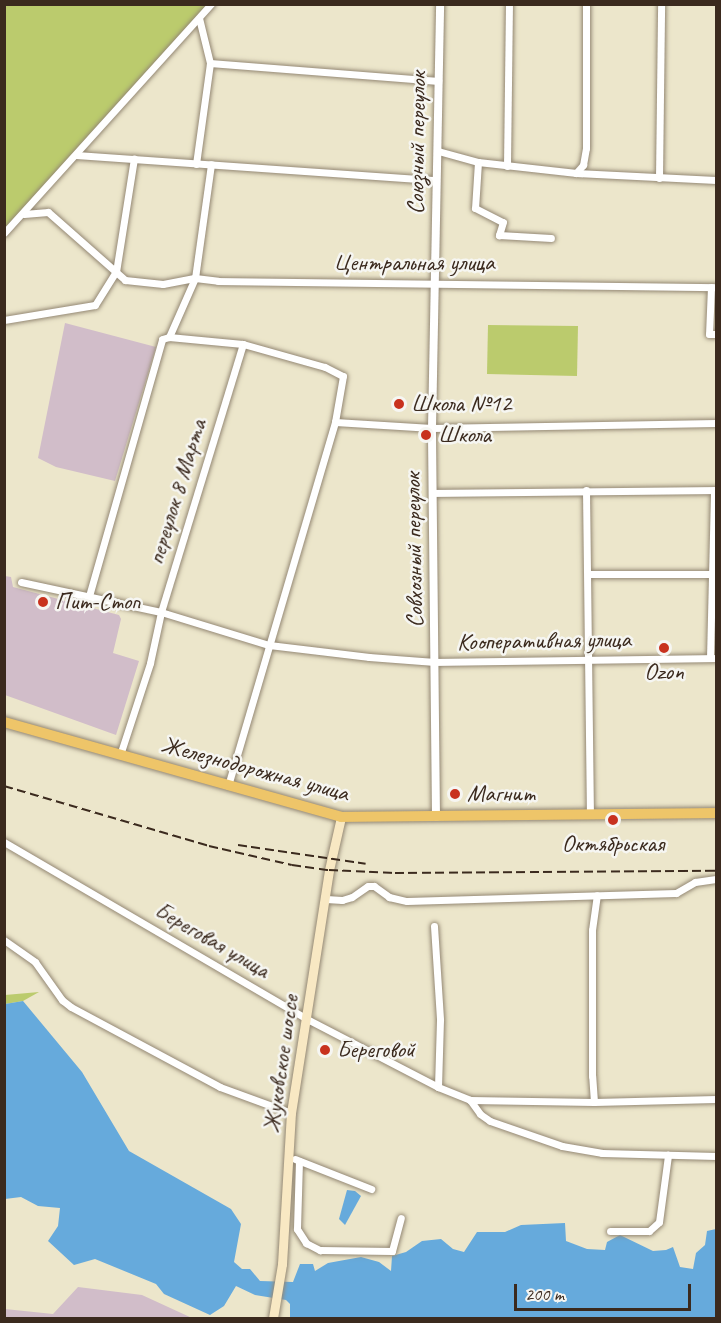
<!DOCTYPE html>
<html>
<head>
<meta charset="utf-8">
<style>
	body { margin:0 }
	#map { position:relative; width:721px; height:1323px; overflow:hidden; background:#ece6cb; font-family:Caveat,sans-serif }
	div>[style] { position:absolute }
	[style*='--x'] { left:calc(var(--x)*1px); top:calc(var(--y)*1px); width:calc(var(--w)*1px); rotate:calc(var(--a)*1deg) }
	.industrial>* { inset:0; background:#d1bdc9 }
	.green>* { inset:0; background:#bbcb6d }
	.water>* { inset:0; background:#66aadc }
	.roads { filter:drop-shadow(0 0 2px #948874) drop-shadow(0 0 2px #948874) }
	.minor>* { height:7px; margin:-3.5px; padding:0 3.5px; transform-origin:3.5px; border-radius:3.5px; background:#fff }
	.tertiary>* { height:8px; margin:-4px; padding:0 4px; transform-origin:4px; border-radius:4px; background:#fff }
	.secondary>* { height:9px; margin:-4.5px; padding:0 4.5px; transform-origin:4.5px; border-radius:4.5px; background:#f8e8c3 }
	.primary>* { height:10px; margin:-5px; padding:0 5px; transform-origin:5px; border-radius:5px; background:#eec569 }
	.rail>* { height:1.5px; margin-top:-0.75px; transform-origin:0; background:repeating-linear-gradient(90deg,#3b2a1e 0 9px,transparent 0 13.5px) }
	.dots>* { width:16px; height:16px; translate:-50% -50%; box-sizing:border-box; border:3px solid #f6f6f2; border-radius:50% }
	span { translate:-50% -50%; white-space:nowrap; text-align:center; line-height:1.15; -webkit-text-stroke:5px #f6f6f2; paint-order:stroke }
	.street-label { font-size:24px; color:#3b2a1e }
	.poi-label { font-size:24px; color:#3b2a1e }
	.left { translate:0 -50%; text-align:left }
	.frame { position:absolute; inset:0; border:6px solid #3b2a1e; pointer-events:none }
	.scale { position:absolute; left:514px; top:1284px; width:177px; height:27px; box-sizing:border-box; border:3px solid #3b2a1e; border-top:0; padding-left:8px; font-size:18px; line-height:21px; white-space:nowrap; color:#3b2a1e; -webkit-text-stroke:4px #f6f6f2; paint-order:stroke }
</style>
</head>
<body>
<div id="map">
	<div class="industrial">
		<div style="clip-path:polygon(65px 323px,156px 347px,115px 481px,56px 467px,38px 458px)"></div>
		<div style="clip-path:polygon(5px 576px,11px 577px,13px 587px,119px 615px,121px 619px,113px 653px,139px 661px,116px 735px,5px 695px)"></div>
		<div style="clip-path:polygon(78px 1287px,142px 1295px,192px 1318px,5px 1318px,5px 1309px,53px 1314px)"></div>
	</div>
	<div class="green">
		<div style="clip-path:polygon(5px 5px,207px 5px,5px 229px)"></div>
		<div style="clip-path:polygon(488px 325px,578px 326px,577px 376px,487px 374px)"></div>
		<div style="clip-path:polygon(39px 992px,23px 1001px,5px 1004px,5px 995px)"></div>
	</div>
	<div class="water">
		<div style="clip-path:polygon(23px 1001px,82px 1072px,129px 1151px,231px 1209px,241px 1224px,234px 1262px,242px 1269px,250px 1269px,260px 1281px,293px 1282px,300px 1264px,313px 1264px,315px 1271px,328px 1263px,361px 1257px,379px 1262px,391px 1271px,392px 1256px,406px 1252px,422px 1241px,441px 1239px,453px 1249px,464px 1252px,477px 1232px,505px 1232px,521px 1225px,565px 1223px,566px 1241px,587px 1249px,605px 1250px,607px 1242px,620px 1235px,653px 1251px,666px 1250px,673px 1247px,680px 1267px,693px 1269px,696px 1253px,705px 1245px,707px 1231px,716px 1229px,716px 1318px,290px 1318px,290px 1304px,286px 1300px,255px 1295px,236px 1286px,224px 1306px,210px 1315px,164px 1294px,156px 1284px,95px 1259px,74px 1265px,48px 1241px,58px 1226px,60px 1208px,38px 1206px,21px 1197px,5px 1199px,5px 1004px)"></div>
		<div style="clip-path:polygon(347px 1190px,355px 1191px,361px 1196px,345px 1225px,339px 1219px)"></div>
	</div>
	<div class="roads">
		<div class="minor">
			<div style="--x:210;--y:63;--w:229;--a:4.5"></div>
			<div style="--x:438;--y:151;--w:41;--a:15.4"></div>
			<div style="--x:478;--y:162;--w:99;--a:6.4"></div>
			<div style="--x:576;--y:173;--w:140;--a:2.9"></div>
			<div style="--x:76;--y:155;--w:361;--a:4"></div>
			<div style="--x:478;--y:162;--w:46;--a:93.7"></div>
			<div style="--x:475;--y:208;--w:31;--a:27"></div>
			<div style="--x:503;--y:222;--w:14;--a:107"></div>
			<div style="--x:499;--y:235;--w:52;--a:3.3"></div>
			<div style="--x:196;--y:164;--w:102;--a:-82.1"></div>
			<div style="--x:210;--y:63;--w:46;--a:-103.7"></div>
			<div style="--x:507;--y:166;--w:162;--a:-89.3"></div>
			<div style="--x:576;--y:173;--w:11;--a:-49"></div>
			<div style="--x:583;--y:165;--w:17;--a:-80"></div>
			<div style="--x:586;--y:148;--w:144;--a:-90"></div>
			<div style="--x:659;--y:178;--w:174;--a:-89.3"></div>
			<div style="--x:24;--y:214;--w:24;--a:-5"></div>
			<div style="--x:48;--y:212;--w:103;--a:41.4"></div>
			<div style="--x:125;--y:280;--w:38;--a:6"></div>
			<div style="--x:163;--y:284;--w:33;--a:-11"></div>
			<div style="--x:195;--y:278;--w:23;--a:7"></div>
			<div style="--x:218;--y:281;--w:498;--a:0.7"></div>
			<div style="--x:4;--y:233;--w:309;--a:-47.9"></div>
			<div style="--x:711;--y:287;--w:47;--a:92.4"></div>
			<div style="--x:709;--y:334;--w:7;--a:0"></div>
			<div style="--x:4;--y:320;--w:92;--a:-9.4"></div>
			<div style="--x:95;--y:305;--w:39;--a:-58"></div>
			<div style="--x:116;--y:272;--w:115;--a:-81"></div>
			<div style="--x:169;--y:337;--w:64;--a:-66.2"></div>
			<div style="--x:195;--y:278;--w:115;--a:-82"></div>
			<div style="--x:335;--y:422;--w:97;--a:3.5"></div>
			<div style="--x:432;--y:428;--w:284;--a:-1"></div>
			<div style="--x:586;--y:490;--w:324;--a:89.3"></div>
			<div style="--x:432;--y:493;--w:284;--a:-0.6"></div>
			<div style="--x:588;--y:574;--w:127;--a:0"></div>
			<div style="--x:21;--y:582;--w:143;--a:12.1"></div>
			<div style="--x:161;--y:612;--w:113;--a:17"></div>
			<div style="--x:269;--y:645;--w:101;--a:6.8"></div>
			<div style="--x:369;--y:657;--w:66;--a:4.3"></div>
			<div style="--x:435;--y:662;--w:281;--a:-0.8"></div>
			<div style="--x:89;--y:596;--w:267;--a:-74.1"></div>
			<div style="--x:162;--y:339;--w:7;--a:-16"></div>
			<div style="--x:169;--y:337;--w:74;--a:5.4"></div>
			<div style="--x:243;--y:344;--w:85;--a:15.7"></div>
			<div style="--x:325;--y:367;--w:20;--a:27"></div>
			<div style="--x:343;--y:376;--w:47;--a:99.9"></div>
			<div style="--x:335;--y:422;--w:379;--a:106.4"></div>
			<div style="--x:710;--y:658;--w:168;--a:-88.6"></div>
			<div style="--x:120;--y:755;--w:97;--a:-71.9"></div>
			<div style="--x:150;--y:663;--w:52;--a:-77.8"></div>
			<div style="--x:161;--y:612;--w:280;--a:-73"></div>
			<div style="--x:4;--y:842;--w:351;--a:30.3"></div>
			<div style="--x:307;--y:1019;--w:148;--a:27.4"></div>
			<div style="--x:438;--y:1087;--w:35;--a:22"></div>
			<div style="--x:470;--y:1100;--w:17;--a:54"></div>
			<div style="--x:480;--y:1114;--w:12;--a:35"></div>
			<div style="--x:490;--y:1121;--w:76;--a:19.1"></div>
			<div style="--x:562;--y:1146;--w:41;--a:9.9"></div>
			<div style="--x:602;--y:1153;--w:114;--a:1.5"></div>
			<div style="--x:326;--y:899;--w:16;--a:4"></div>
			<div style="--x:342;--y:900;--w:10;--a:-17"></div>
			<div style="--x:352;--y:897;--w:19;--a:-35"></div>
			<div style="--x:368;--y:886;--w:6;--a:0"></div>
			<div style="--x:374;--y:886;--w:19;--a:36"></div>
			<div style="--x:389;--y:897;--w:18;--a:13"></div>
			<div style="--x:407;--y:901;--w:269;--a:-1.7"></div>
			<div style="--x:676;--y:893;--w:22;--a:-30"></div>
			<div style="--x:695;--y:882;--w:21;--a:-8"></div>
			<div style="--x:434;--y:926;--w:94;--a:86.3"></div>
			<div style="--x:440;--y:1020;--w:67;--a:91.7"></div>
			<div style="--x:4;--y:940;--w:38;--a:35"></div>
			<div style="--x:35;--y:962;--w:47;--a:54.6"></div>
			<div style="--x:62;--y:1000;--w:11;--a:38"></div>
			<div style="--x:71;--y:1007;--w:169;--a:28.2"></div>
			<div style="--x:220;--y:1087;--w:76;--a:20.1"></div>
			<div style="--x:470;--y:1100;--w:124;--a:0.9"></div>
			<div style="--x:594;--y:1102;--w:122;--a:-1.4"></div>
			<div style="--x:594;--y:1102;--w:26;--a:-94"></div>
			<div style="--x:592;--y:1076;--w:146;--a:-90"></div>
			<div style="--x:592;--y:930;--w:35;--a:-82"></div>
			<div style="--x:295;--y:1159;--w:82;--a:21.5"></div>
			<div style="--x:299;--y:1161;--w:68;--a:91.7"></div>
			<div style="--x:297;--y:1229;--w:17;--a:57"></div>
			<div style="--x:306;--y:1243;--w:16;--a:27"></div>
			<div style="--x:320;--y:1250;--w:72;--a:0.8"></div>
			<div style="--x:392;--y:1251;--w:34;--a:-75"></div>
			<div style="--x:610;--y:1231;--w:39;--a:0"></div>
			<div style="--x:649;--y:1231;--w:13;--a:-42"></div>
			<div style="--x:659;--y:1222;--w:68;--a:-82.3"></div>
		</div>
		<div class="tertiary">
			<div style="--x:436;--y:817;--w:389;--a:-90.6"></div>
			<div style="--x:432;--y:428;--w:424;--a:-88.9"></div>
		</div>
		<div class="secondary">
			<div style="--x:273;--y:1318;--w:55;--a:-80.5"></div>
			<div style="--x:282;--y:1264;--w:151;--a:-86.6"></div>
			<div style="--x:291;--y:1113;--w:246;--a:-81.1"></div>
			<div style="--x:329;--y:870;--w:54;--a:-77.2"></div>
		</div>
		<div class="primary">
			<div style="--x:4;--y:722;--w:350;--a:15.7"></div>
			<div style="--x:341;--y:817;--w:375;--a:-0.6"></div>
		</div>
	</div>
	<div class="rail">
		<div style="--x:4;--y:786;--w:214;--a:16.3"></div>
		<div style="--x:209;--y:846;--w:85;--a:12.9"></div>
		<div style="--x:292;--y:865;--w:37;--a:8"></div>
		<div style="--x:329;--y:870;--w:66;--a:2.6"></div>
		<div style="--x:395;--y:873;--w:321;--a:-0.4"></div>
		<div style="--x:238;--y:845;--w:129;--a:8.4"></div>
	</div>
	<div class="dots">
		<div style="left:399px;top:404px;background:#c8321e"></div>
		<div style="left:426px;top:435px;background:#c8321e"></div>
		<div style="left:43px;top:602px;background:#c8321e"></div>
		<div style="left:664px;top:648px;background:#c8321e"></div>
		<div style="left:455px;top:794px;background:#c8321e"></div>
		<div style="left:613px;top:820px;background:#c8321e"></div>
		<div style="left:325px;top:1050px;background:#c8321e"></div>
	</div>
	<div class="street-label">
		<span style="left:417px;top:143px;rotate:-89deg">Союзный переулок</span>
		<span style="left:414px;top:263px">Центральная улица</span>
		<span style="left:177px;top:492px;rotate:-73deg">переулок 8 Марта</span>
		<span style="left:414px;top:550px;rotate:-91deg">Совхозный переулок</span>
		<span style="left:544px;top:641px;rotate:-1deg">Кооперативная улица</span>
		<span style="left:255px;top:769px;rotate:15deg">Железнодорожная улица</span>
		<span style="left:212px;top:940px;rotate:30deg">Береговая улица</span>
		<span style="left:281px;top:1064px;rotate:-82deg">Жуковское шоссе</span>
	</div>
	<div class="poi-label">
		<span class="left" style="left:411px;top:404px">Школа №12</span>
		<span class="left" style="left:438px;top:435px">Школа</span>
		<span class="left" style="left:55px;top:602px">Пит-Стоп</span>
		<span style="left:664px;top:672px">Ozon</span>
		<span class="left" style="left:467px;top:794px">Магнит</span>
		<span style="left:613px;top:844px">Октябрьская</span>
		<span class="left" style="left:337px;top:1050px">Береговой</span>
	</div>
	<div class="frame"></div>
	<div class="scale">200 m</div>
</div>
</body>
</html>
